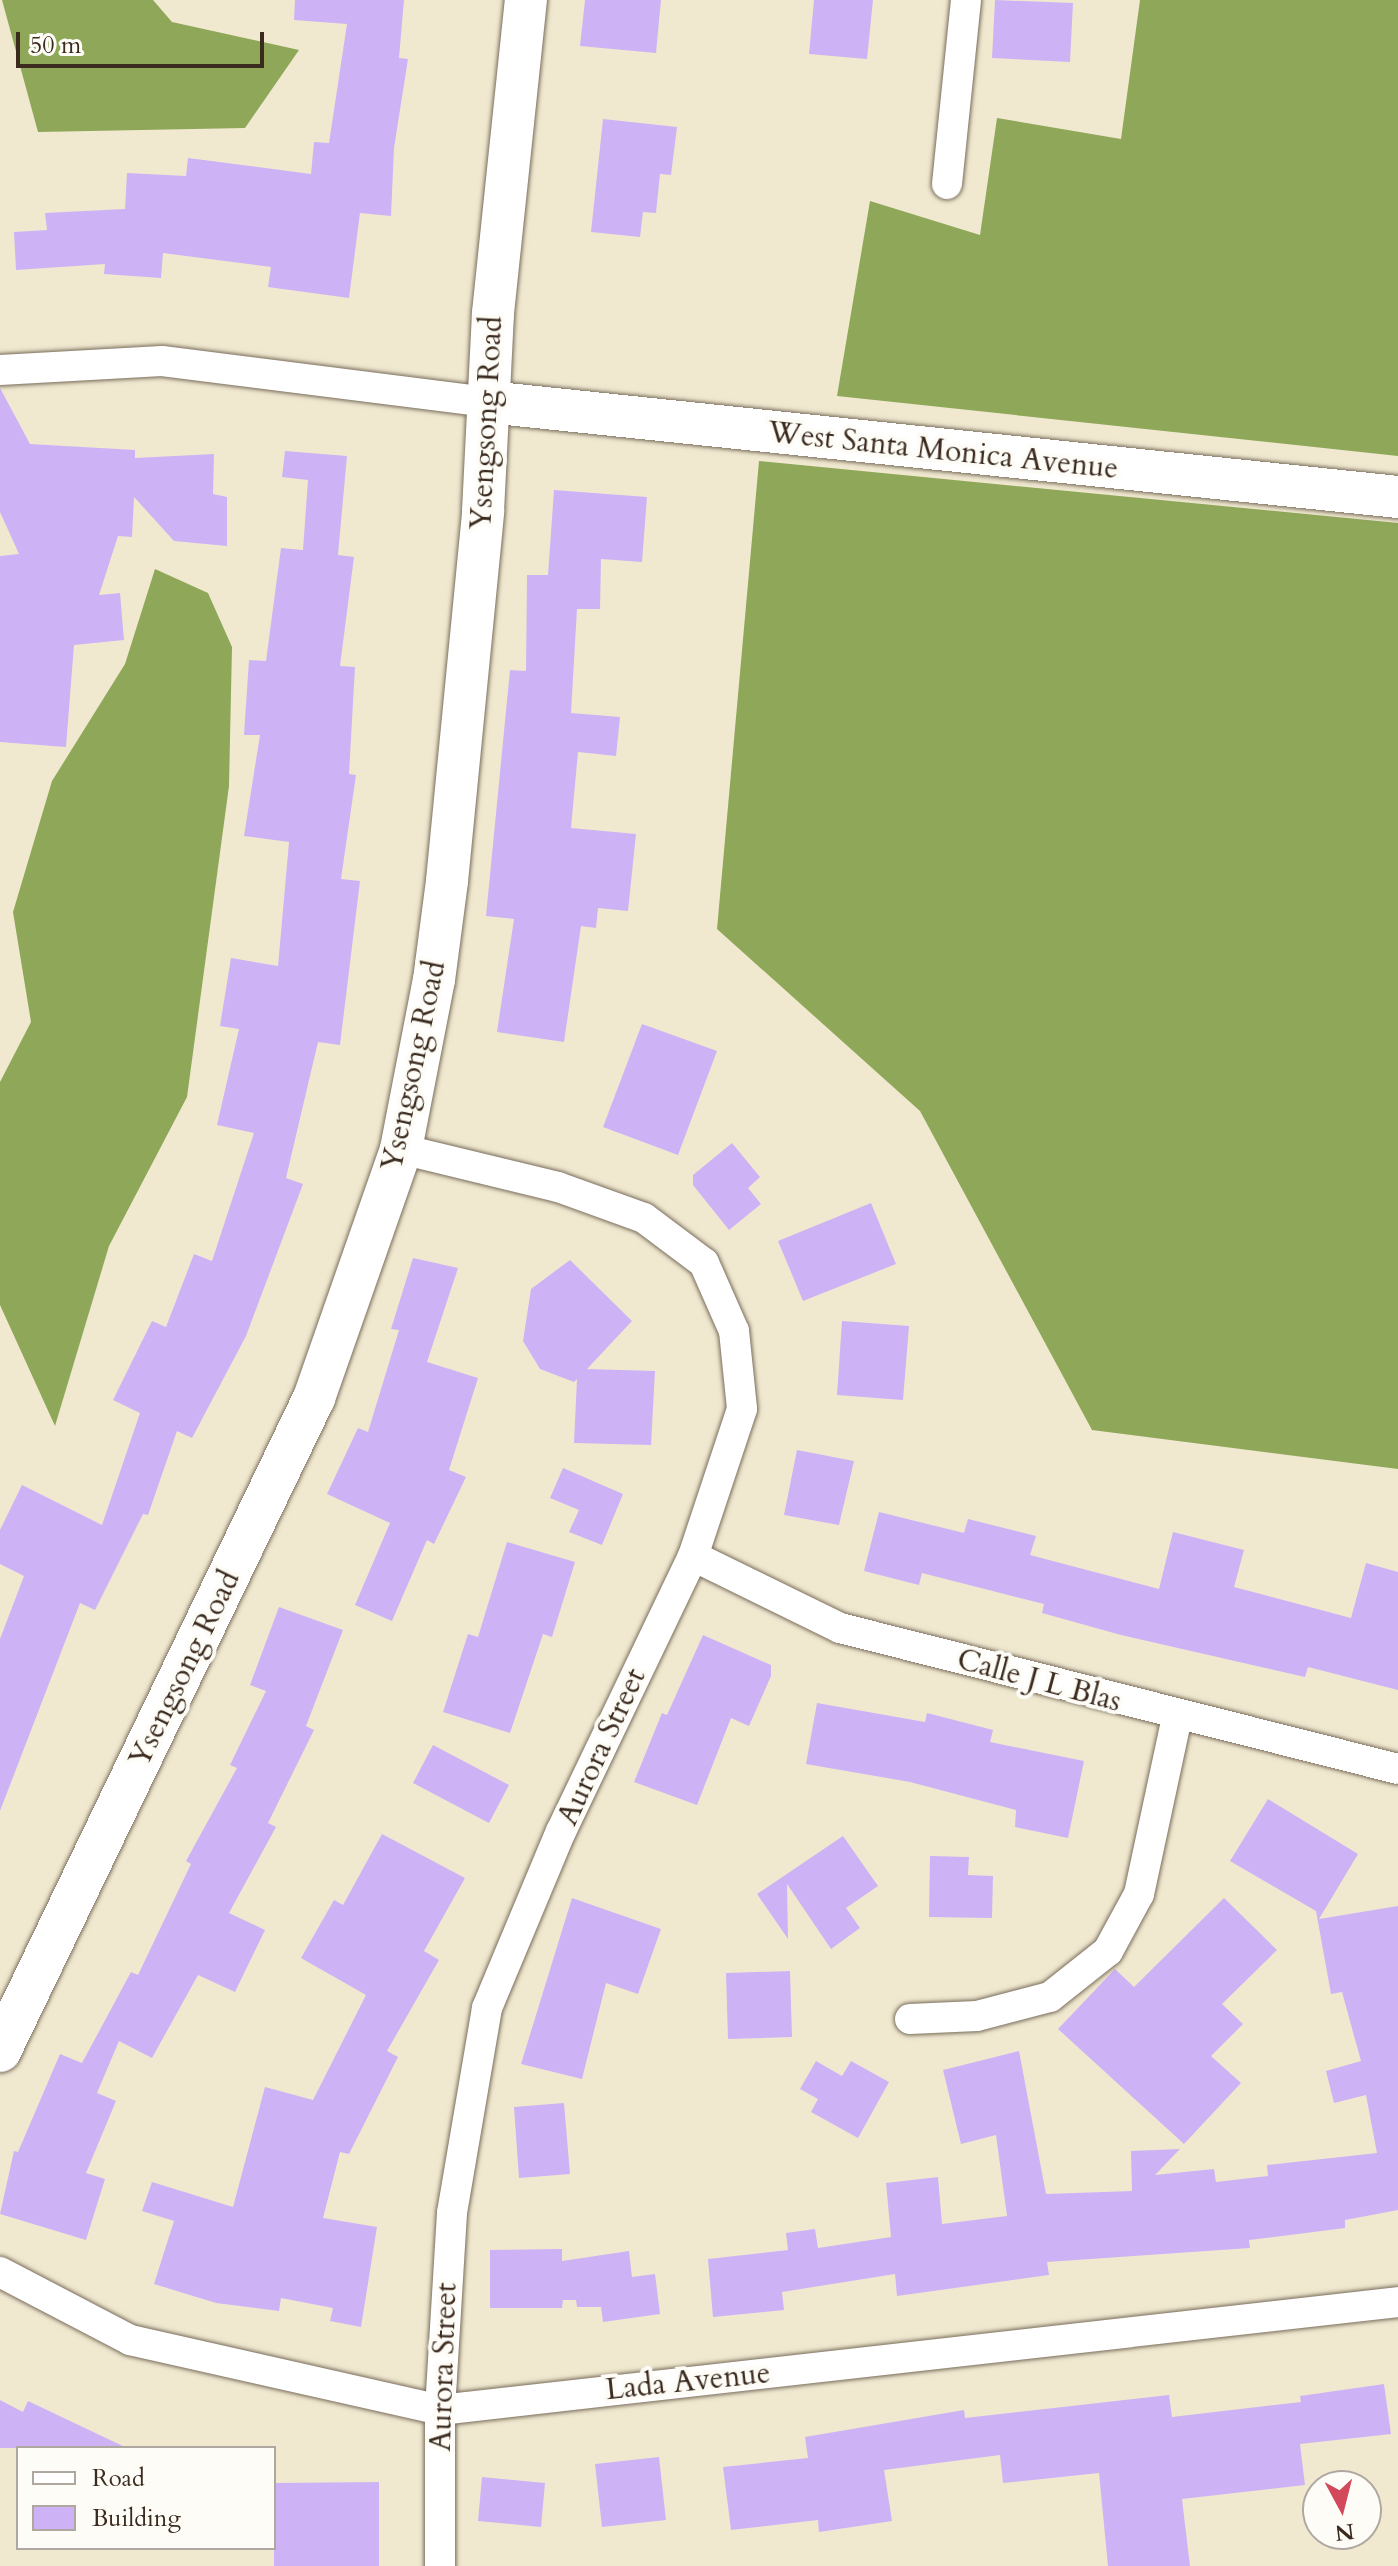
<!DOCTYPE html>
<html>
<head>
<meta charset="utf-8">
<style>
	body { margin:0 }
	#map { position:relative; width:1398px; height:2566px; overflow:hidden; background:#f0e9d0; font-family:Cardo,serif }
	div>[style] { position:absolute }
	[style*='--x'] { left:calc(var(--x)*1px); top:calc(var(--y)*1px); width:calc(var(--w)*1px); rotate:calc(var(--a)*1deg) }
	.forest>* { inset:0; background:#8fa759 }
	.building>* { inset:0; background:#cdb3f5 }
	.roads { filter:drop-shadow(0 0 2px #7a6d5c) drop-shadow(0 0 2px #7a6d5c) }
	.street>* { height:30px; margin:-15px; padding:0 15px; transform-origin:15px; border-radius:15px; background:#fff }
	.secondary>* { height:42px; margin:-21px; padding:0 21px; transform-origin:21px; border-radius:21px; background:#fff }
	span { translate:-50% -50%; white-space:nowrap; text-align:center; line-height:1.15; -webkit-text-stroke:8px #fdfcf7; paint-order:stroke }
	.street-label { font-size:30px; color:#3b2a1e }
	.legend { position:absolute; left:16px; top:2446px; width:260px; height:104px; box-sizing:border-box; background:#fdfcf7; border:2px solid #afa8a0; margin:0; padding:10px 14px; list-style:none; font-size:24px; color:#3b2a1e }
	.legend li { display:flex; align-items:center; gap:16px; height:40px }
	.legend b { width:40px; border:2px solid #afa8a0 }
	.north { position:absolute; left:1302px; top:2470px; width:80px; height:80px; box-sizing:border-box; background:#fdfcf7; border:2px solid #afa8a0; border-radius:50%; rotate:173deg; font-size:22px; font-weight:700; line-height:32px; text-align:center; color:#3b2a1e }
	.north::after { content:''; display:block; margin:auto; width:28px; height:36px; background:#d1495b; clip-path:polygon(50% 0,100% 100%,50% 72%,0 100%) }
	.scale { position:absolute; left:16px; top:32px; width:248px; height:36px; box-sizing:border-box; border:4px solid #3b2a1e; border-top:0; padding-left:10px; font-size:24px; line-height:28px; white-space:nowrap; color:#3b2a1e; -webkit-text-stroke:6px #fdfcf7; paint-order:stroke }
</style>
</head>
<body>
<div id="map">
	<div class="forest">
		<div style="clip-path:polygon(2px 0,153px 0,172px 22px,299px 50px,245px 128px,38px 132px)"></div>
		<div style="clip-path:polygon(1140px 0,1398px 0,1398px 456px,837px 396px,870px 201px,980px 235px,997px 118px,1121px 139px)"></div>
		<div style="clip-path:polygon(759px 461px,1398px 523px,1398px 1469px,1092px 1430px,920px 1111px,717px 929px)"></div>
		<div style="clip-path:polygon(155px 569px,208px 593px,232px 647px,229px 786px,187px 1097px,109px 1246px,55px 1426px,0 1305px,0 1082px,31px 1022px,13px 912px,52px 781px,125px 664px)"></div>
	</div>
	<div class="building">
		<div style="clip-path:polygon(295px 0,404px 0,399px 58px,408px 59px,394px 148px,391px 216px,360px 213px,349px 298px,268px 287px,271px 267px,163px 253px,161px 278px,104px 274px,105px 264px,16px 270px,14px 232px,47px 230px,45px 213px,125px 209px,127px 173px,186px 176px,188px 158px,311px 174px,314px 142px,329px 143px,347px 24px,294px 20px)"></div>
		<div style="clip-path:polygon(585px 0,661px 0,656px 53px,580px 46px)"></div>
		<div style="clip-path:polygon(814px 0,873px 0,867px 59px,809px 54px)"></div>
		<div style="clip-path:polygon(995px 0,1073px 3px,1070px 62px,992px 58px)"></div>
		<div style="clip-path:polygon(603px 119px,677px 127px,671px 175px,660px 174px,656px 213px,643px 212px,640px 237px,591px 232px)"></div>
		<div style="clip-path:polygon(0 388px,30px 444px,135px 450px,135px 458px,214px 454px,213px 494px,227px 497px,227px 546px,174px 541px,134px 497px,132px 537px,118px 536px,99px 595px,120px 593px,124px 640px,74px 645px,66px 747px,0 742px,0 556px,19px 554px,0 512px)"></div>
		<div style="clip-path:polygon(285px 451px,347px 456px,338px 555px,354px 557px,340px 666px,355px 667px,349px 774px,356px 775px,341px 879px,360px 881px,340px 1045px,318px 1042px,286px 1178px,303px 1184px,246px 1336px,192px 1438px,177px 1431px,148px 1515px,143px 1514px,95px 1610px,80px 1603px,0 1811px,0 1639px,24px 1576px,0 1564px,0 1530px,22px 1485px,102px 1525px,140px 1413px,113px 1400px,152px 1321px,166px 1327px,194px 1254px,212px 1261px,254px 1133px,217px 1125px,239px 1029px,220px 1026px,231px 958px,278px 966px,289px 842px,244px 836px,260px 735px,244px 735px,249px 660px,266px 661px,281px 548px,303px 550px,308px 480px,282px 477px)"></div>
		<div style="clip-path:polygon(554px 490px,647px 497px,642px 562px,601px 559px,600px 609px,577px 609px,571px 713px,620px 717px,616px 756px,578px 752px,571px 828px,636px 834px,628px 911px,598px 908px,596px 928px,581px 926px,564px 1042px,497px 1032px,514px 919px,486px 916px,510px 670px,526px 671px,527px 575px,548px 575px)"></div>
		<div style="clip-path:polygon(642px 1024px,717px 1051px,678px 1155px,603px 1127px)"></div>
		<div style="clip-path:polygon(732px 1143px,760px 1177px,748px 1188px,761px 1204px,729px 1230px,693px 1185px,693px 1175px)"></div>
		<div style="clip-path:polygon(871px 1203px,896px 1264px,803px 1301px,778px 1241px)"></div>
		<div style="clip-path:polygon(413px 1258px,458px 1268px,427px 1362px,478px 1378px,449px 1470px,466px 1477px,434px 1544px,427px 1540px,392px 1621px,355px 1605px,390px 1523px,327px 1494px,358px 1428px,368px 1432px,399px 1330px,391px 1329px)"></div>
		<div style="clip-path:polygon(570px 1260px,632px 1321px,587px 1369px,655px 1371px,651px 1445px,574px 1443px,577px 1379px,574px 1382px,540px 1369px,523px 1341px,531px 1289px)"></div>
		<div style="clip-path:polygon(842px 1321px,909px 1326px,903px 1400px,837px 1395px)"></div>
		<div style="clip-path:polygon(797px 1450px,854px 1461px,839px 1525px,784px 1515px)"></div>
		<div style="clip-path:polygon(563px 1468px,623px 1494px,602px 1545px,569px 1532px,579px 1510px,550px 1498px)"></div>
		<div style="clip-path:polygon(879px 1512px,964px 1533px,968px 1519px,1036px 1536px,1030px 1555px,1159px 1589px,1173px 1532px,1244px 1550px,1234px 1587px,1351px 1618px,1366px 1563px,1398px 1572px,1398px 1690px,1308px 1667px,1305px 1677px,1121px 1635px,1042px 1613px,1044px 1604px,922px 1573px,919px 1585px,864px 1571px)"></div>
		<div style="clip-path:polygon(507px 1542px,575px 1562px,552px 1637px,543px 1634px,510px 1733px,443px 1712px,468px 1634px,478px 1637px)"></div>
		<div style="clip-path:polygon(279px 1607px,343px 1630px,306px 1726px,314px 1730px,268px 1823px,276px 1827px,229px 1913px,265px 1930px,235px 1992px,198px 1975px,152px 2058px,119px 2041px,97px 2093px,116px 2101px,86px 2173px,105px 2179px,86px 2240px,0 2214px,14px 2151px,18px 2152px,60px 2054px,82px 2063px,131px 1972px,138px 1975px,191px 1864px,186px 1861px,237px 1768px,230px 1765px,266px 1691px,250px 1685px)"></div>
		<div style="clip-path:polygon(703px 1635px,771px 1665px,771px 1676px,749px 1726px,731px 1718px,697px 1805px,634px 1782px,662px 1713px,667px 1715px)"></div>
		<div style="clip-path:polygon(817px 1703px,925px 1722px,927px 1713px,993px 1730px,990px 1742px,1084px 1761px,1068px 1838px,1015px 1827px,1016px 1810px,910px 1782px,806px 1764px)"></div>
		<div style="clip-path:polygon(433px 1745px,509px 1785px,489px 1823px,413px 1783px)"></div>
		<div style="clip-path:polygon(1268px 1799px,1358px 1854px,1319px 1919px,1398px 1906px,1398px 2210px,1345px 2220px,1345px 2228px,1249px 2240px,1250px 2248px,1047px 2262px,1049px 2275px,897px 2296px,895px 2274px,782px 2292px,784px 2310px,713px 2317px,708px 2259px,788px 2250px,786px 2233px,815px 2229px,818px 2248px,891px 2237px,886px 2183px,938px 2177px,942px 2224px,1007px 2216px,996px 2135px,961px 2144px,943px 2070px,1019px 2051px,1046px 2194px,1132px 2191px,1131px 2151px,1180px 2149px,1155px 2175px,1214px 2169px,1216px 2182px,1268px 2176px,1267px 2165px,1377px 2153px,1366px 2095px,1334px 2103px,1326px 2071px,1361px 2061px,1342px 1992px,1331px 1994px,1316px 1911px,1230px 1861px)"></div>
		<div style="clip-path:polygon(382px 1834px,465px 1878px,424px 1951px,439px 1960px,387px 2051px,398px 2057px,349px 2154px,340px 2152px,323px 2218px,377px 2227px,361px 2327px,330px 2321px,333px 2308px,281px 2298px,279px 2311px,216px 2303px,154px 2284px,174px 2221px,142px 2211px,152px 2182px,233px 2207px,265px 2087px,313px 2100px,366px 1995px,301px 1958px,334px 1900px,343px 1905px)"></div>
		<div style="clip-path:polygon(843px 1836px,878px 1886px,846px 1908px,860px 1928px,831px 1949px,787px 1884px,788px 1939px,757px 1894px)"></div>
		<div style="clip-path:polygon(930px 1856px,969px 1857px,968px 1875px,993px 1876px,992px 1918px,929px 1917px)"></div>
		<div style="clip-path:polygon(572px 1898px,661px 1929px,638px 1994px,606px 1983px,582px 2079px,521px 2064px)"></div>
		<div style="clip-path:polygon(1224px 1898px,1277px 1950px,1222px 2004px,1243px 2024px,1211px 2056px,1241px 2083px,1184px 2144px,1058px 2029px,1115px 1969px,1134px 1987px)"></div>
		<div style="clip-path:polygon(790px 1971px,792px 2037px,728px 2039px,726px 1973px)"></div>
		<div style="clip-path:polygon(816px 2061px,842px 2076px,851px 2061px,889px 2082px,858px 2138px,811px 2112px,818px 2099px,800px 2089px)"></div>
		<div style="clip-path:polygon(564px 2103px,570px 2174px,519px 2178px,514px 2107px)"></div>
		<div style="clip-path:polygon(562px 2249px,562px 2261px,629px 2251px,632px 2277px,655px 2274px,660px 2314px,603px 2322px,601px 2307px,577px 2307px,576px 2300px,563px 2300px,562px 2308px,490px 2308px,490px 2250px)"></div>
		<div style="clip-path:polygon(1384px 2384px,1391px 2434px,1300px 2444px,1305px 2485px,1182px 2499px,1190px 2566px,1108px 2566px,1099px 2473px,1003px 2483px,1000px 2455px,884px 2470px,892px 2521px,819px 2532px,818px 2520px,731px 2530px,723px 2467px,808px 2458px,805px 2437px,964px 2410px,965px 2418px,1169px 2395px,1172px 2417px,1301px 2402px,1300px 2396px)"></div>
		<div style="clip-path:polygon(0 2400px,23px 2412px,28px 2401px,127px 2448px,0 2448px)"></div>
		<div style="clip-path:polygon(659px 2457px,666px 2520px,602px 2527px,595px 2464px)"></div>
		<div style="clip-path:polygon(482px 2477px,545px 2483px,541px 2527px,478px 2521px)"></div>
		<div style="clip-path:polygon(379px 2482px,379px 2566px,274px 2566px,274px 2483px)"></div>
	</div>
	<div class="roads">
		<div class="street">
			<div style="--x:947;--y:184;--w:185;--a:-84.1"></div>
			<div style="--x:0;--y:370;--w:162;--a:-3.2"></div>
			<div style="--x:162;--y:361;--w:329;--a:7.2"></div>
			<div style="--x:401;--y:1149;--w:162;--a:13.6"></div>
			<div style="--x:558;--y:1187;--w:91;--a:19.8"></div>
			<div style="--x:644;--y:1218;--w:75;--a:36.9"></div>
			<div style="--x:704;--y:1263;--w:74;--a:66.2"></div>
			<div style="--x:734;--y:1331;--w:78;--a:84.1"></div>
			<div style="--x:742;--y:1409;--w:155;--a:108.4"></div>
			<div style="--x:693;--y:1556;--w:305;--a:115.6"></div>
			<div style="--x:561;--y:1831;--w:192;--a:112.7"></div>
			<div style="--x:487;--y:2008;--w:208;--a:99.7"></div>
			<div style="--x:452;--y:2213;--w:197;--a:93.5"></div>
			<div style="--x:440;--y:2410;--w:156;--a:90"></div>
			<div style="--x:693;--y:1556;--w:164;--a:26.1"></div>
			<div style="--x:840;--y:1628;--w:576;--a:14.18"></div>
			<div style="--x:910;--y:2019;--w:67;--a:-2.6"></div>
			<div style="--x:977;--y:2016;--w:75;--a:-14.6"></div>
			<div style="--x:1050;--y:1997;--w:74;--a:-38.4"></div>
			<div style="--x:1108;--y:1951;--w:65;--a:-61.5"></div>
			<div style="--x:1139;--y:1894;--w:181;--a:-77.9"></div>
			<div style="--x:0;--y:2272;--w:147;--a:27.6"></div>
			<div style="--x:130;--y:2340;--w:318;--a:12.7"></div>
			<div style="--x:440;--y:2410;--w:964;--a:-6.43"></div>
		</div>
		<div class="secondary">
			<div style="--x:488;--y:402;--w:915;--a:5.96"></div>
			<div style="--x:0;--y:2051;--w:725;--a:-64.32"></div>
			<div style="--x:314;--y:1398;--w:264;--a:-70.7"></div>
			<div style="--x:401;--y:1149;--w:172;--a:-79"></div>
			<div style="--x:434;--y:980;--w:100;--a:-82.5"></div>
			<div style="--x:447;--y:881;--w:372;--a:-84.4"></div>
			<div style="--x:483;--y:511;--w:198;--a:-87.1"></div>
			<div style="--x:493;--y:313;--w:315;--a:-84"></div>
		</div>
	</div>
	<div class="street-label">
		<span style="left:487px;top:423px;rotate:-87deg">Ysengsong Road</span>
		<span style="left:943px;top:451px;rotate:6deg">West Santa Monica Avenue</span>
		<span style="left:414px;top:1066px;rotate:-78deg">Ysengsong Road</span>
		<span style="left:185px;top:1669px;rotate:-64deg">Ysengsong Road</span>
		<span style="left:1039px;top:1681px;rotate:15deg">Calle J L Blas</span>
		<span style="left:602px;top:1747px;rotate:-65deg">Aurora Street</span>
		<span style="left:444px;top:2367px;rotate:-88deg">Aurora Street</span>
		<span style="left:688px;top:2382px;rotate:-6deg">Lada Avenue</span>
	</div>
	<ul class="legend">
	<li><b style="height:10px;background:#fff"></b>Road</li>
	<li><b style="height:22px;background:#cdb3f5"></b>Building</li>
	</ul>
	<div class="north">N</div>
	<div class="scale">50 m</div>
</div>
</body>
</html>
